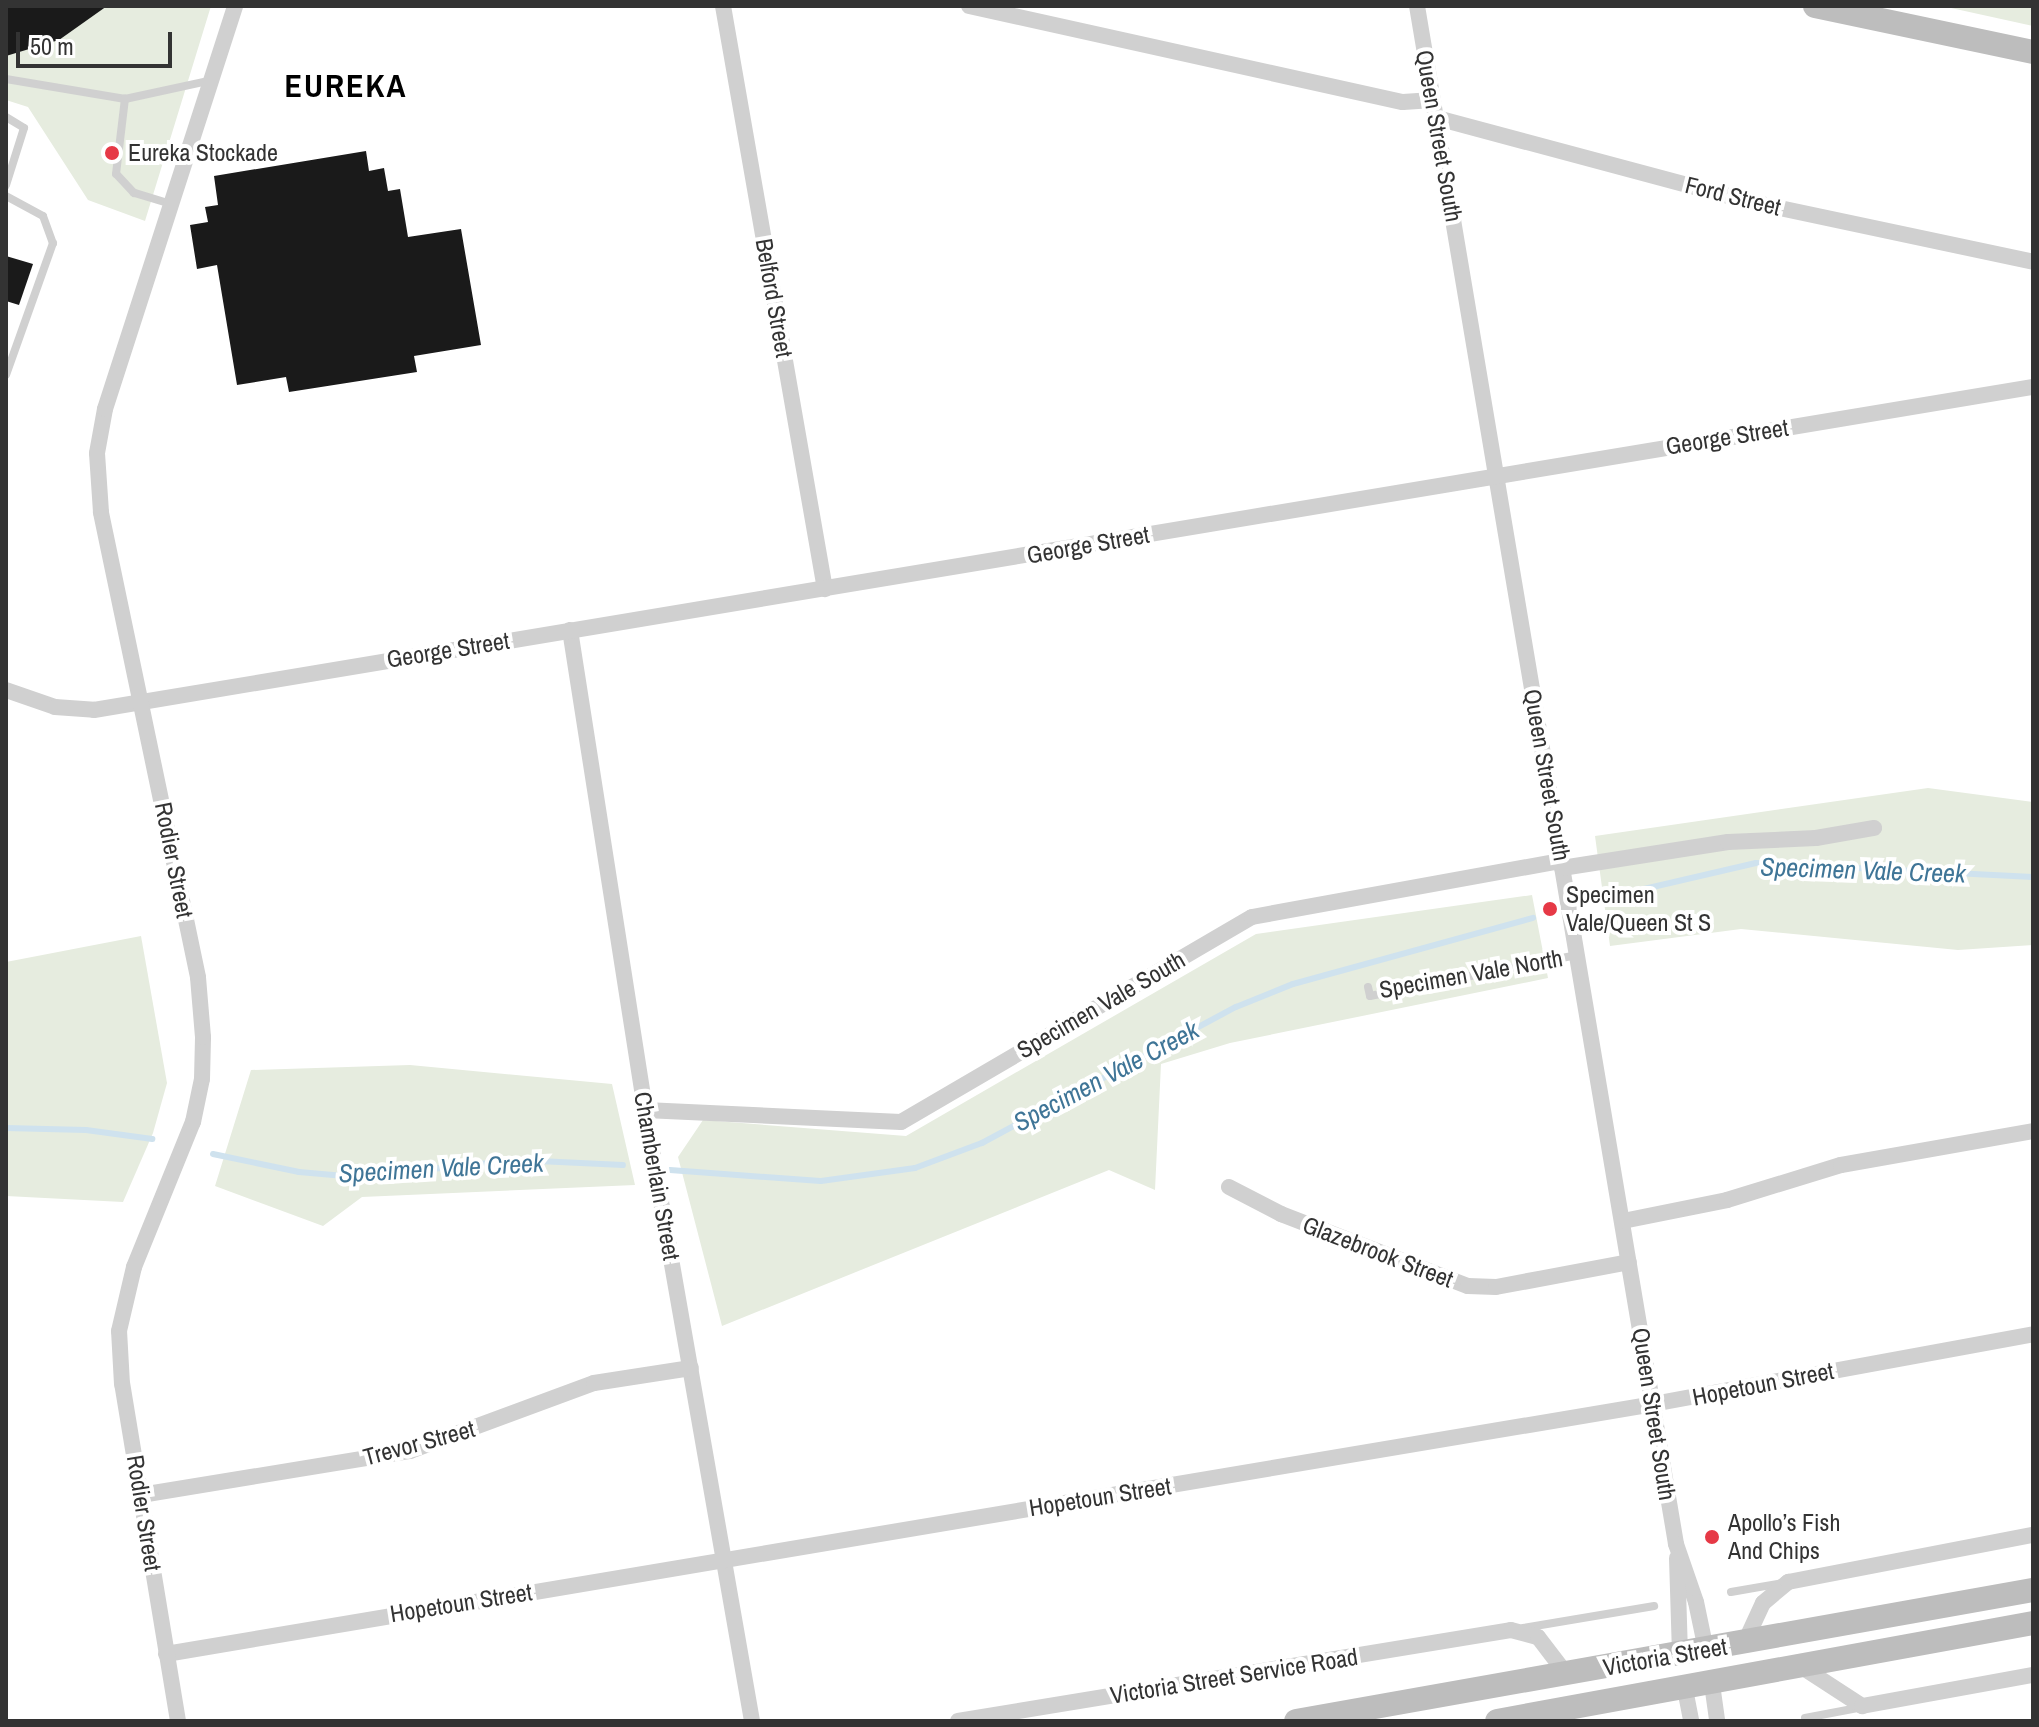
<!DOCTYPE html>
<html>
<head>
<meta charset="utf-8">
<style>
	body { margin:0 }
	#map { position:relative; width:2039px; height:1727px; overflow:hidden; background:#fff; font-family:"Archivo Narrow",sans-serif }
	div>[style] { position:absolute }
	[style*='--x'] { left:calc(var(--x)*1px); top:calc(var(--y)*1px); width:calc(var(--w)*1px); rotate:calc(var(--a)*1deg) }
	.green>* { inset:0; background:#e6ecdf }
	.stream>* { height:6px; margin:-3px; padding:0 3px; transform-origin:3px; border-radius:3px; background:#cfe2ee }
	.building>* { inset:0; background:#1a1a1a }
	.lane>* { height:8px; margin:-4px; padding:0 4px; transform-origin:4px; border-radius:4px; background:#d0d0d0 }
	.street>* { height:16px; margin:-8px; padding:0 8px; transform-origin:8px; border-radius:8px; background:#d0d0d0 }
	.secondary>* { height:24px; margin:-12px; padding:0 12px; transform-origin:12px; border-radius:12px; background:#bdbdbd }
	.dots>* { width:22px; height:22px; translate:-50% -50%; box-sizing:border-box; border:4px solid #fff; border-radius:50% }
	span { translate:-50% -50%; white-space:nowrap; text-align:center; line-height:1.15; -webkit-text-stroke:8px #fff; paint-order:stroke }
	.street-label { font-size:24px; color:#333 }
	.poi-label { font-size:24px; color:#333 }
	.left { translate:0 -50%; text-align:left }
	.water-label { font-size:26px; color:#3f7597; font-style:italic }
	.district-label { font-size:32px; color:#000; font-weight:700; letter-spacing:2px }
	.frame { position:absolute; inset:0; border:8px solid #333; pointer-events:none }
	.scale { position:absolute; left:16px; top:32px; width:156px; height:36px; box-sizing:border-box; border:4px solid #333; border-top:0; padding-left:10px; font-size:24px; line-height:28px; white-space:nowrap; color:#333; -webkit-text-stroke:6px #fff; paint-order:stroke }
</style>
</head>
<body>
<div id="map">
	<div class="green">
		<div style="clip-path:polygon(6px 6px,211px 6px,145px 221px,88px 200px,28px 107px,6px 100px)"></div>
		<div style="clip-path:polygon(1942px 6px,2033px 6px,2033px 26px)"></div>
		<div style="clip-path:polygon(1928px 788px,2033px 802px,2033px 945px,1958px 950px,1741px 929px,1610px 946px,1595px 836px)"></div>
		<div style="clip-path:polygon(1532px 895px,1548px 978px,1230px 1043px,1161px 1064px,1155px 1190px,1109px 1170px,722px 1326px,678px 1157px,703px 1120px,906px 1136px,1256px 934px)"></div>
		<div style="clip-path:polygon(141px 936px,167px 1083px,153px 1133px,123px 1202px,6px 1196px,6px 962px)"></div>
		<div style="clip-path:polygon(410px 1065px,612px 1084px,635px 1185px,362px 1197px,323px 1226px,215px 1186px,251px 1070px)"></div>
	</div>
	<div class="stream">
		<div style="--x:1601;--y:899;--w:159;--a:-13.1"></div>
		<div style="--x:1756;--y:863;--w:277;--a:2.9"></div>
		<div style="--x:6;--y:1128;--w:80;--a:1.4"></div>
		<div style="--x:86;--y:1130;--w:67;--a:7.8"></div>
		<div style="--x:213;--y:1154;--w:88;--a:11.8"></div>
		<div style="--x:299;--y:1172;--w:57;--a:5"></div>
		<div style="--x:356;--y:1177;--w:162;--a:-6"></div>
		<div style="--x:517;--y:1160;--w:106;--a:2.7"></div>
		<div style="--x:670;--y:1170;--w:151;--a:4.2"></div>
		<div style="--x:821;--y:1181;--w:95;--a:-7.9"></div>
		<div style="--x:915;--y:1168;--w:72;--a:-20.5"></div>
		<div style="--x:982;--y:1143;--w:288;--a:-28.2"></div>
		<div style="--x:1236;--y:1007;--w:61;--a:-22"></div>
		<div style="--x:1293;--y:984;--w:249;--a:-15.4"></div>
	</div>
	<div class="building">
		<div style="clip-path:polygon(6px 6px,107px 6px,59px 40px,6px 56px)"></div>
		<div style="clip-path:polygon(366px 151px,369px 171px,384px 168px,388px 191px,400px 189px,408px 237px,461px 229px,481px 345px,414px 356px,417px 372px,289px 392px,286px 377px,237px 385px,217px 265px,197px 269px,190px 225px,208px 222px,205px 207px,218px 205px,214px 176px)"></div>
		<div style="clip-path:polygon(6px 256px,33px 264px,19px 305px,6px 301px)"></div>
	</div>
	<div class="lane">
		<div style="--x:6;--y:79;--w:121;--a:9.5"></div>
		<div style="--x:6;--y:117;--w:21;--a:31"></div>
		<div style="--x:24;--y:128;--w:60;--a:107.5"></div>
		<div style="--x:6;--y:196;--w:42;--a:28.4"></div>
		<div style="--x:43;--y:216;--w:29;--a:70"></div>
		<div style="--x:53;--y:243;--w:140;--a:109.6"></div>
		<div style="--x:171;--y:204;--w:39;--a:-163"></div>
		<div style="--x:134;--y:193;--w:26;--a:-133"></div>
		<div style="--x:116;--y:174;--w:76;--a:-83.2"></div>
		<div style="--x:125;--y:99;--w:89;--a:-12.3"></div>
		<div style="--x:1368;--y:987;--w:9;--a:77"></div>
		<div style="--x:1370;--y:996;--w:211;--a:-11.2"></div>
		<div style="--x:1731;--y:1592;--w:53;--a:-9.8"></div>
		<div style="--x:1523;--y:1628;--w:133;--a:-9.5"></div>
		<div style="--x:1805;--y:1718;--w:59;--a:-10.7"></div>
	</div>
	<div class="street">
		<div style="--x:723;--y:6;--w:592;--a:80.08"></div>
		<div style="--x:969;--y:6;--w:444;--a:12.5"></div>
		<div style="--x:1403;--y:102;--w:30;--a:-4"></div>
		<div style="--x:1417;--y:6;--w:1560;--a:80.44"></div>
		<div style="--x:1676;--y:1544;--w:61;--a:71"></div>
		<div style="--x:1696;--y:1602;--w:49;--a:78.2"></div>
		<div style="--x:1437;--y:118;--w:321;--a:15"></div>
		<div style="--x:1747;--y:201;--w:292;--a:12"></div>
		<div style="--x:570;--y:630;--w:492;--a:81.1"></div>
		<div style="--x:646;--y:1116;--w:614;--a:80.06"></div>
		<div style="--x:6;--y:690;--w:52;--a:19.1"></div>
		<div style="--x:55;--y:707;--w:39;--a:4"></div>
		<div style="--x:94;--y:710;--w:1966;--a:-9.46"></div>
		<div style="--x:1562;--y:868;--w:168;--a:-8.9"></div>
		<div style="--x:1728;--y:842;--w:88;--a:-2.6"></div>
		<div style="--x:1816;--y:838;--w:59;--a:-9.8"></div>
		<div style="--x:645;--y:1110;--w:256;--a:2.7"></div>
		<div style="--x:901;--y:1122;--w:406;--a:-30.3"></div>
		<div style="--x:1252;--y:917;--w:314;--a:-10.3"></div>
		<div style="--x:1229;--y:1187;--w:59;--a:27.4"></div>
		<div style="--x:1281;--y:1214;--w:200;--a:21.1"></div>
		<div style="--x:1468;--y:1286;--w:28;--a:2"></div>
		<div style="--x:1496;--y:1287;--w:135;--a:-10.6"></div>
		<div style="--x:1623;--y:1221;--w:106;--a:-11.4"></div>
		<div style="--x:1727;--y:1200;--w:119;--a:-17.1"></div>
		<div style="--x:1841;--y:1165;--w:195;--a:-10"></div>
		<div style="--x:141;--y:1495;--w:273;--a:-9.3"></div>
		<div style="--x:410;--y:1451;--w:196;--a:-20.3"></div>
		<div style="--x:594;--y:1383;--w:98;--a:-8.8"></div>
		<div style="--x:1677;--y:1558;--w:96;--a:88.2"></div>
		<div style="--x:1745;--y:1642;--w:43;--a:-65.2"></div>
		<div style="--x:1763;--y:1603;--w:33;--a:-40"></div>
		<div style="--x:1788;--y:1582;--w:249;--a:-10.9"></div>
		<div style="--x:166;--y:1654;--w:1508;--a:-9.54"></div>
		<div style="--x:1653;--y:1404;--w:386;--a:-10.4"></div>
		<div style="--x:1802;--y:1667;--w:72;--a:33"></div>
		<div style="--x:1862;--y:1706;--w:174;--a:-10.3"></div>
		<div style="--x:1712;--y:1684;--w:37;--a:82"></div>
		<div style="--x:1685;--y:1689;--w:33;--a:79"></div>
		<div style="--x:178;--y:1721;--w:342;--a:-99.4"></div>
		<div style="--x:122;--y:1384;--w:53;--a:-93.2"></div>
		<div style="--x:119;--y:1331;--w:66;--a:-76.8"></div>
		<div style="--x:134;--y:1267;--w:157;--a:-67.9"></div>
		<div style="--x:193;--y:1122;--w:44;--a:-78.2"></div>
		<div style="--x:202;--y:1079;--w:42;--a:-88.6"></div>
		<div style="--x:203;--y:1037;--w:60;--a:-94.8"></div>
		<div style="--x:198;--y:977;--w:475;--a:-101.8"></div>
		<div style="--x:101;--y:512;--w:59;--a:-93.9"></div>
		<div style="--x:97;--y:453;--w:45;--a:-79.7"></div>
		<div style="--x:105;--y:409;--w:423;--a:-72.1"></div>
		<div style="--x:958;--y:1721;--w:560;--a:-9.34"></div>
		<div style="--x:1511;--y:1630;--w:28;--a:15"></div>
		<div style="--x:1538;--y:1637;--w:48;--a:52.7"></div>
	</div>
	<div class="secondary">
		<div style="--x:1815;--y:6;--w:223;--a:11.9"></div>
		<div style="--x:1296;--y:1721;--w:749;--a:-10.08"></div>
		<div style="--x:1497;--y:1721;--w:545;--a:-10.36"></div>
	</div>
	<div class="dots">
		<div style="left:112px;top:153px;background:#e63946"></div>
		<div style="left:1550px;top:909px;background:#e63946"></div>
		<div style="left:1712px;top:1537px;background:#e63946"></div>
	</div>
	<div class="street-label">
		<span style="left:1439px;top:136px;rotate:80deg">Queen Street South</span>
		<span style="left:1733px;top:196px;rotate:14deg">Ford Street</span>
		<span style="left:774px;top:298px;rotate:80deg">Belford Street</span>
		<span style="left:1727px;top:437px;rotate:-9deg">George Street</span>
		<span style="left:1088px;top:545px;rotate:-10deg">George Street</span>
		<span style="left:448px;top:650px;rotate:-9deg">George Street</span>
		<span style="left:1547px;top:775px;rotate:80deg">Queen Street South</span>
		<span style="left:174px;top:860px;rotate:79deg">Rodier Street</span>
		<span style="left:1471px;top:974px;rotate:-10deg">Specimen Vale North</span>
		<span style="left:1101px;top:1005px;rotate:-30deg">Specimen Vale South</span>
		<span style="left:657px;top:1176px;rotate:80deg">Chamberlain Street</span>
		<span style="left:1378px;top:1252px;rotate:21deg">Glazebrook Street</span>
		<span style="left:1763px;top:1384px;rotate:-11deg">Hopetoun Street</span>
		<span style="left:1654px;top:1414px;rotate:81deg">Queen Street South</span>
		<span style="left:419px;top:1443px;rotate:-15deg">Trevor Street</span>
		<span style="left:1100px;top:1497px;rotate:-9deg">Hopetoun Street</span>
		<span style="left:144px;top:1513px;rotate:81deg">Rodier Street</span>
		<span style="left:461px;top:1603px;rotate:-9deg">Hopetoun Street</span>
		<span style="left:1665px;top:1657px;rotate:-10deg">Victoria Street</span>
		<span style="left:1234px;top:1676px;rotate:-9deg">Victoria Street Service Road</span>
	</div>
	<div class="poi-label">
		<span class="left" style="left:128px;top:153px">Eureka Stockade</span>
		<span class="left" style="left:1566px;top:909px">Specimen<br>Vale/Queen St S</span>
		<span class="left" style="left:1728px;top:1537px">Apollo’s Fish<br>And Chips</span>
	</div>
	<div class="water-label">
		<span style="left:1863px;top:870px;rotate:2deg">Specimen Vale Creek</span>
		<span style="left:1106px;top:1076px;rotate:-28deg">Specimen Vale Creek</span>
		<span style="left:441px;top:1168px;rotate:-3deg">Specimen Vale Creek</span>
	</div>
	<div class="district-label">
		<span style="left:346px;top:86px">EUREKA</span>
	</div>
	<div class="frame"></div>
	<div class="scale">50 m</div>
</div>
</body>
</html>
